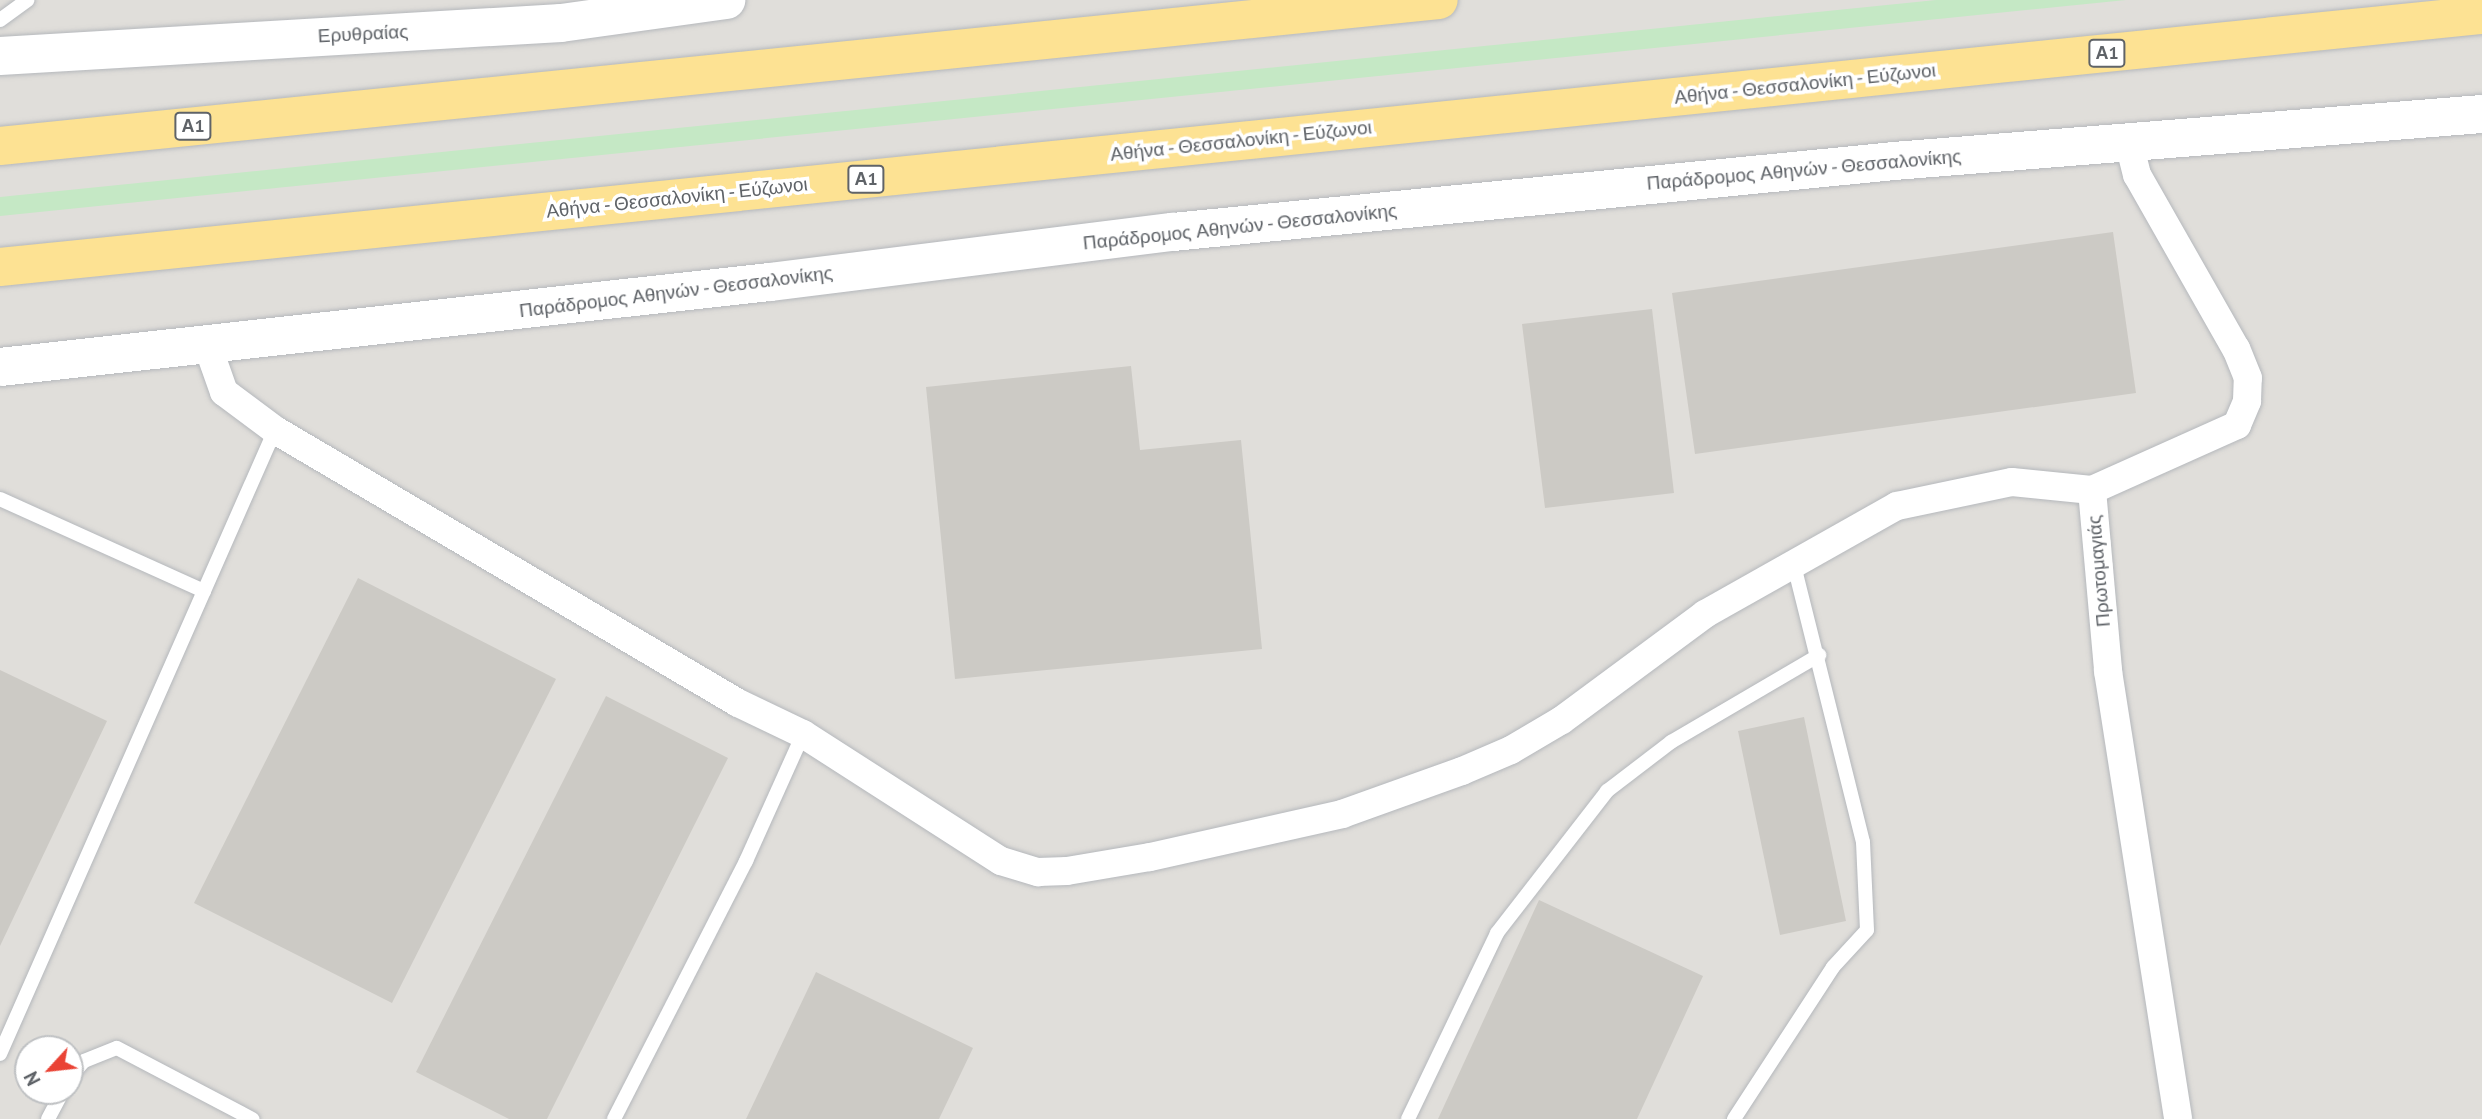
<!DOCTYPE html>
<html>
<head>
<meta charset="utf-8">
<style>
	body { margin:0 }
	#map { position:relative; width:2482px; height:1119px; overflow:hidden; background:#f1efe8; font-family:"PT Sans",sans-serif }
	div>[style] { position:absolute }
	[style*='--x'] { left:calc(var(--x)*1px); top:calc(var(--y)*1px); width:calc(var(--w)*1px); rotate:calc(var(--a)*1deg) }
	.industrial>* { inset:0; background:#e0deda }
	.green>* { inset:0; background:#c5e8c5 }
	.building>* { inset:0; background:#cccac5 }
	.roads { filter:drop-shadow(0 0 2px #b5b8bc) drop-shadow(0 0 2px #b5b8bc) }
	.lane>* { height:14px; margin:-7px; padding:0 7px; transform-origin:7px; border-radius:7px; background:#fff }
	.street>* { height:28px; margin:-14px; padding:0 14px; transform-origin:14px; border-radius:14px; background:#fff }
	.secondary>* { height:38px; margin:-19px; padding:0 19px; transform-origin:19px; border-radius:19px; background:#fff }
	.highway>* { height:38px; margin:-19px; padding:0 19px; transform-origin:19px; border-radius:19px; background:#fde293 }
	span { translate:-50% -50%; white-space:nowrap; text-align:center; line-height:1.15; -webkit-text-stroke:7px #fff; paint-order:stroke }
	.shield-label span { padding:2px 5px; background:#fff; border:2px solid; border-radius:5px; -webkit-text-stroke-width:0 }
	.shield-label { font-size:18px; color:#5f6368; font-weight:700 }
	.street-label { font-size:19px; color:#5f6368 }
	.north { position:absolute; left:14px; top:1035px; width:70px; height:70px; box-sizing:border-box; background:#fff; border:2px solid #bfc1c3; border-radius:50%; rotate:243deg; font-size:19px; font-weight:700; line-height:28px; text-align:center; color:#5f6368 }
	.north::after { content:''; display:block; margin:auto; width:24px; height:32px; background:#ea4335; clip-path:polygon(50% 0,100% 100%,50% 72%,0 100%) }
</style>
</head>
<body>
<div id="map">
	<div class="industrial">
		<div style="clip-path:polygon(evenodd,0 0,2482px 0,2482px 1119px,0 1119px,0 0,28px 1049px,70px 1049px,70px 1091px,28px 1091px,28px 1049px)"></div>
	</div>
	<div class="green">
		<div style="clip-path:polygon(1936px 0,2126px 0,0 216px,0 197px)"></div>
	</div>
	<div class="building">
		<div style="clip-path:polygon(2113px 232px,2136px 393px,1695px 454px,1672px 293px)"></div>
		<div style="clip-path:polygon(1652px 309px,1674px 493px,1545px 508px,1522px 324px)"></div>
		<div style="clip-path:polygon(1131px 366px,1140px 450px,1241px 440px,1262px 649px,955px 679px,926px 387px)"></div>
		<div style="clip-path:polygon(358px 578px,556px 679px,392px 1003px,194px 903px)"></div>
		<div style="clip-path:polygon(0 670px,107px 721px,0 946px)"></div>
		<div style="clip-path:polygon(606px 696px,728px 758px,547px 1119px,509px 1119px,416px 1072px)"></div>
		<div style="clip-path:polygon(1804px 717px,1846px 921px,1780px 935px,1738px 731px)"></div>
		<div style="clip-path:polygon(1539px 900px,1703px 976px,1637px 1119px,1438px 1119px)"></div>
		<div style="clip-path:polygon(816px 972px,973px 1048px,939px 1119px,746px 1119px)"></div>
	</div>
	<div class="roads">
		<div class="lane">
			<div style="--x:0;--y:20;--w:34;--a:-36"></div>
			<div style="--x:0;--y:499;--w:224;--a:24.3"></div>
			<div style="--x:0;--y:1054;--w:682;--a:-66.22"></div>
			<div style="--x:70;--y:1077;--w:21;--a:-49"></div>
			<div style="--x:84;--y:1061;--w:35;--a:-22"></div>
			<div style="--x:117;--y:1048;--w:153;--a:27.7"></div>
			<div style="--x:48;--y:1119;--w:32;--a:-62"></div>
			<div style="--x:614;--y:1119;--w:290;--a:-62.9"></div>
			<div style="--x:746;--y:861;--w:139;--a:-65.8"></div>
			<div style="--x:1408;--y:1119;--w:206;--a:-64.4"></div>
			<div style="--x:1497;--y:933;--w:180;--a:-52.2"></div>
			<div style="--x:1607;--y:791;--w:81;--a:-37.4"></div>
			<div style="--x:1671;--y:742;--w:172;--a:-30.4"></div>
			<div style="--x:1734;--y:1119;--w:181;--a:-56.9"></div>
			<div style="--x:1833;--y:967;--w:50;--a:-47.4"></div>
			<div style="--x:1867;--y:930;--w:88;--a:-92.6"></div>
			<div style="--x:1863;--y:842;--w:289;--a:-104"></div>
		</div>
		<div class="street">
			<div style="--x:207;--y:344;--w:51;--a:70.5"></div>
			<div style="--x:224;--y:392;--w:64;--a:36.7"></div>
			<div style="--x:275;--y:430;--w:537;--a:30.52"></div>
			<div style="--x:738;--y:703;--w:72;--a:25.5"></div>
			<div style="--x:803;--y:734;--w:235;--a:32.7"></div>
			<div style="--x:1001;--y:861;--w:39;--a:17"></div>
			<div style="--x:1038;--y:872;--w:29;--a:-2"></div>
			<div style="--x:1067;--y:871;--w:84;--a:-9.6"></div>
			<div style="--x:1150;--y:857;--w:197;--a:-12.6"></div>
			<div style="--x:1342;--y:814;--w:127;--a:-19.7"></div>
			<div style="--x:1462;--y:771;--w:53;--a:-23.2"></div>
			<div style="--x:1511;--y:750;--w:59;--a:-30.5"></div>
			<div style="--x:1562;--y:720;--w:178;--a:-36.5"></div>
			<div style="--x:1705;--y:614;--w:220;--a:-29.4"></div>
			<div style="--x:1897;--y:506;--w:117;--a:-11.8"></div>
			<div style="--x:2012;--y:482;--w:80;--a:5.7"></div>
			<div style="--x:2092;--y:490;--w:159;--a:-24.1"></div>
			<div style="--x:2237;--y:425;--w:26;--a:-67"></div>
			<div style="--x:2247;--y:401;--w:23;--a:-88"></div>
			<div style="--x:2248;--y:378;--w:31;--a:-112"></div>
			<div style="--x:2236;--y:349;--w:200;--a:-119.6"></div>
			<div style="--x:2137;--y:175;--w:34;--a:-104"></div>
			<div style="--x:2092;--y:490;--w:182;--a:84.9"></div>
			<div style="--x:2108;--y:671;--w:453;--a:81.1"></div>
		</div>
		<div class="secondary">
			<div style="--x:0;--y:56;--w:562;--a:-3.37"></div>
			<div style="--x:561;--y:23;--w:167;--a:-7.9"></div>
			<div style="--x:0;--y:367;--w:775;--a:-6.3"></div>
			<div style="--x:770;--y:282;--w:406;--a:-7.1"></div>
			<div style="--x:1173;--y:232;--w:724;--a:-5.62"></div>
			<div style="--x:1894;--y:161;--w:590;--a:-4.57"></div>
		</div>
		<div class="highway">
			<div style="--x:0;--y:146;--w:1446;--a:-5.79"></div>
			<div style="--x:0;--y:267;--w:2495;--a:-5.8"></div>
		</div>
	</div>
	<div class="shield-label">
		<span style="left:2107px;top:53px">Α1</span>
		<span style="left:193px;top:126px">Α1</span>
		<span style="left:866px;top:179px">Α1</span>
	</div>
	<div class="street-label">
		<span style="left:363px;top:34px;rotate:-3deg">Ερυθραίας</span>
		<span style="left:1805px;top:84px;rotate:-6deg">Αθήνα - Θεσσαλονίκη - Εύζωνοι</span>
		<span style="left:1241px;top:141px;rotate:-6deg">Αθήνα - Θεσσαλονίκη - Εύζωνοι</span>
		<span style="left:1804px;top:170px;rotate:-5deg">Παράδρομος Αθηνών - Θεσσαλονίκης</span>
		<span style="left:677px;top:198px;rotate:-6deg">Αθήνα - Θεσσαλονίκη - Εύζωνοι</span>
		<span style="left:1240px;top:227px;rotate:-6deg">Παράδρομος Αθηνών - Θεσσαλονίκης</span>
		<span style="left:676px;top:292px;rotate:-7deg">Παράδρομος Αθηνών - Θεσσαλονίκης</span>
		<span style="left:2099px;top:571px;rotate:-95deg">Πρωτομαγιάς</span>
	</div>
	<div class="north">N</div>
</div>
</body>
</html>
